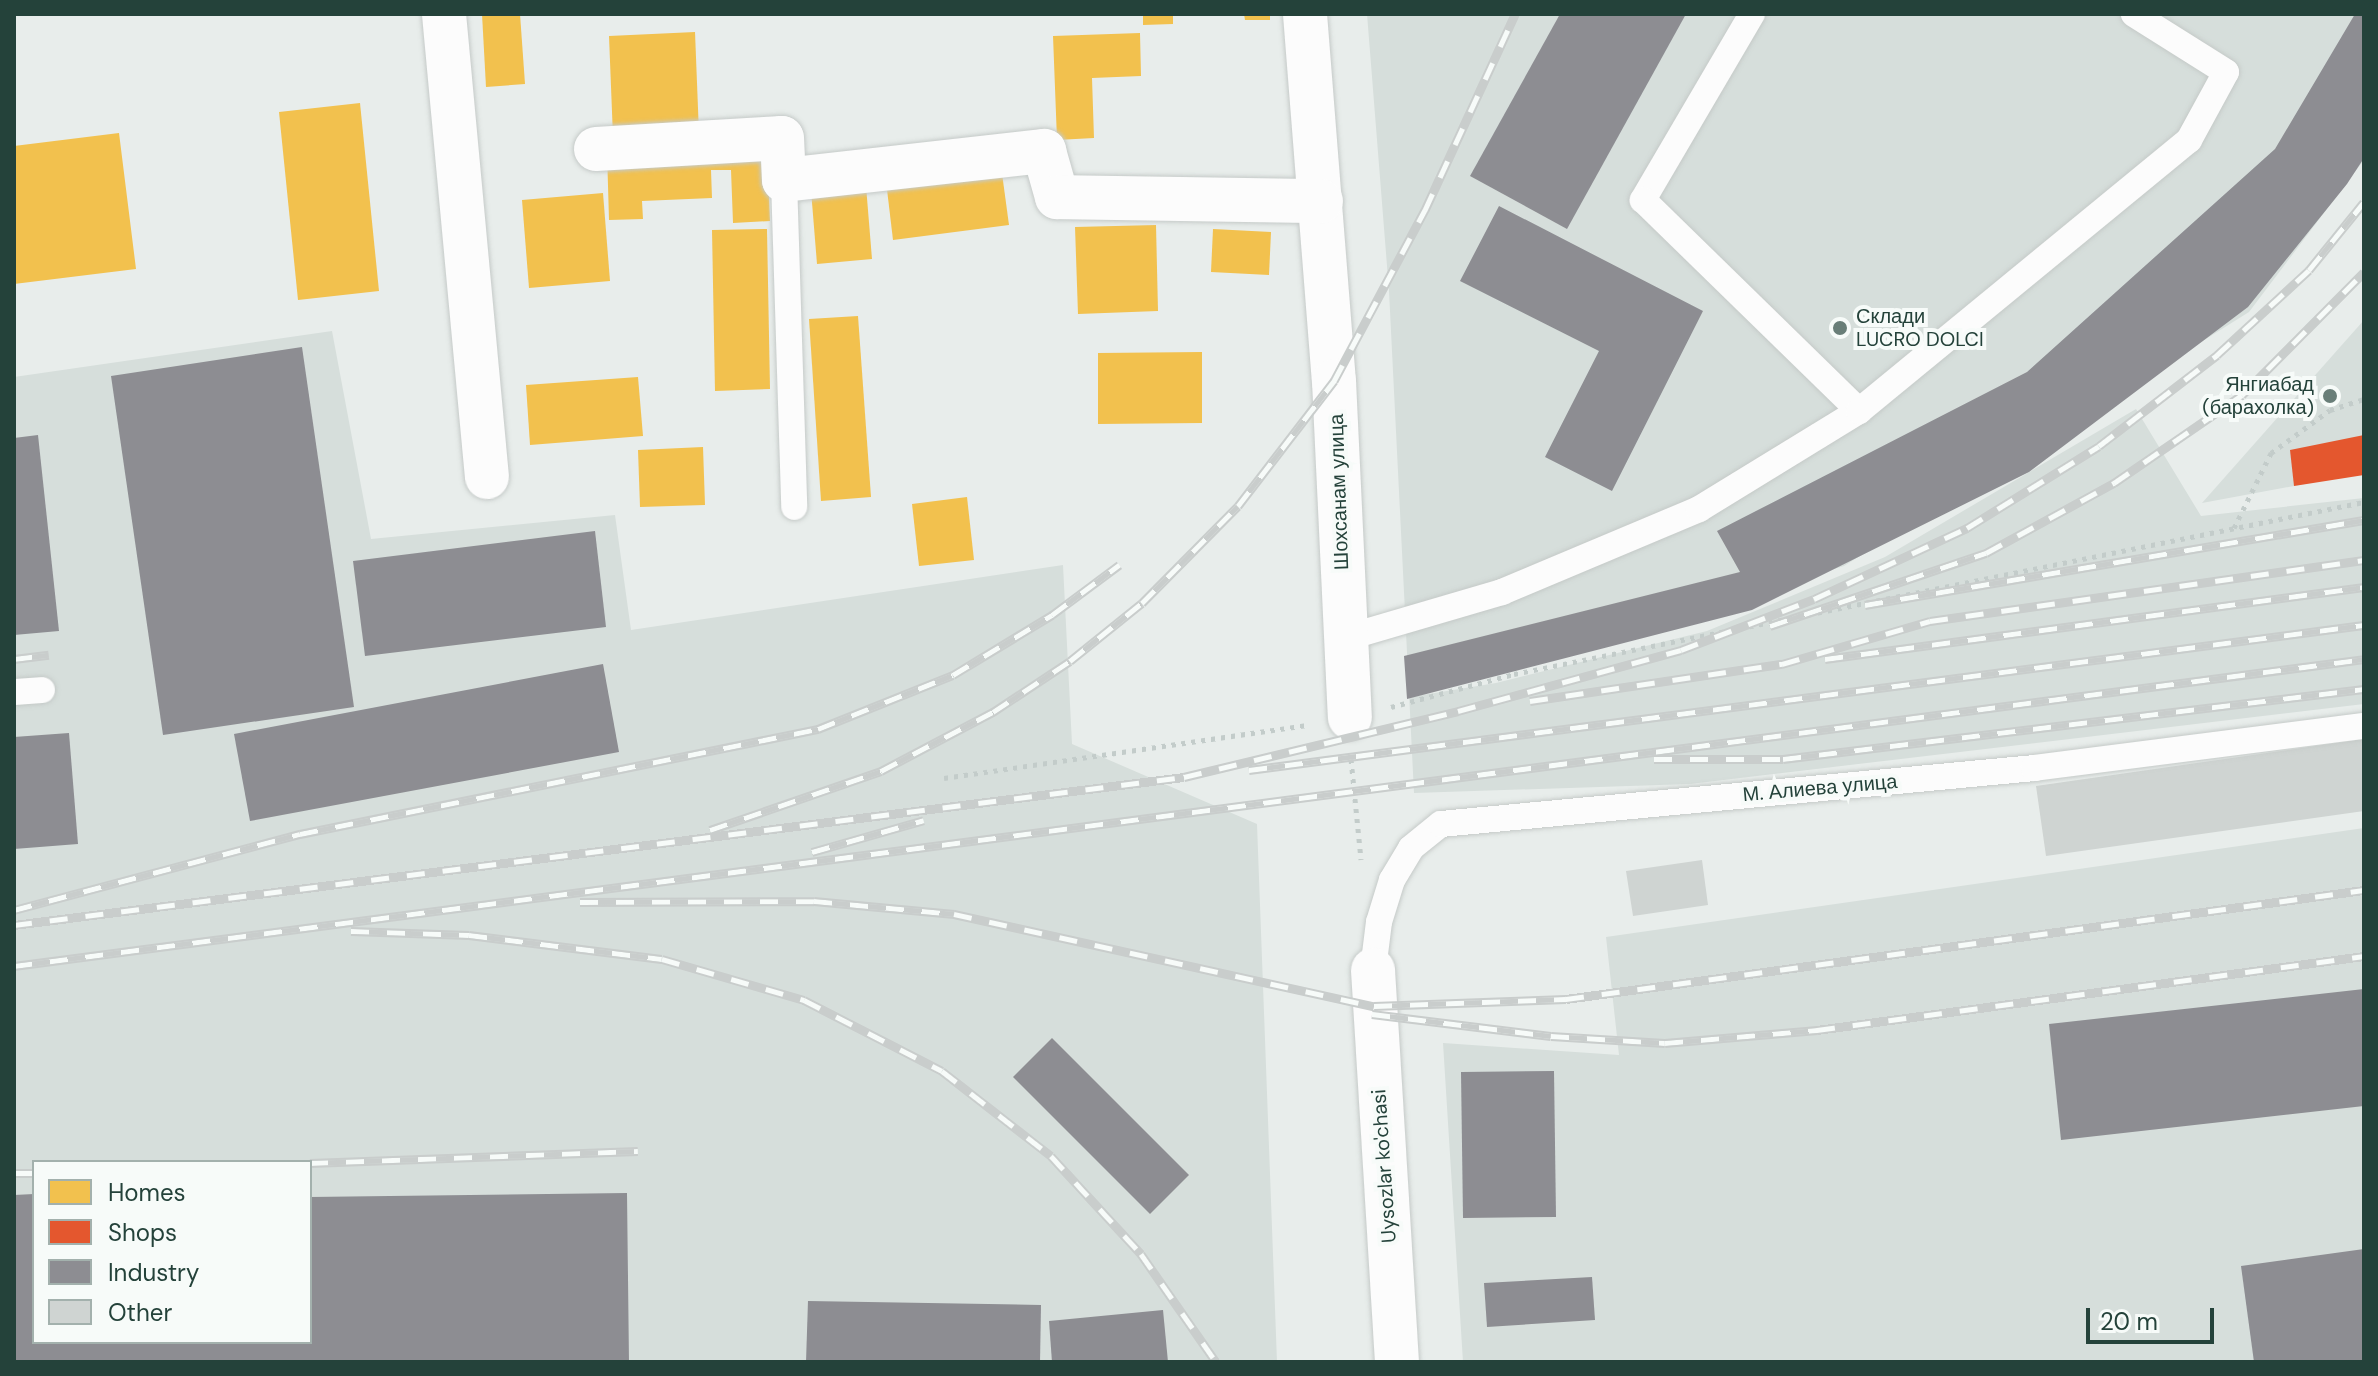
<!DOCTYPE html>
<html>
<head>
<meta charset="utf-8">
<style>
	body { margin:0 }
	#map { position:relative; width:2378px; height:1376px; overflow:hidden; background:#e8edeb; font-family:"DM Sans",sans-serif }
	div>[style] { position:absolute }
	[style*='--x'] { left:calc(var(--x)*1px); top:calc(var(--y)*1px); width:calc(var(--w)*1px); rotate:calc(var(--a)*1deg) }
	.built>* { inset:0; background:#d6dedb }
	.homes>* { inset:0; background:#f2c14e }
	.shops>* { inset:0; background:#e4572e }
	.industry>* { inset:0; background:#8d8d92 }
	.building>* { inset:0; background:#cfd4d2 }
	.path>* { height:5px; margin-top:-2.5px; transform-origin:0; background:repeating-linear-gradient(90deg,#c3ccca 0 4px,transparent 0 10px) }
	.roads { filter:drop-shadow(0 0 2px #c5cac8) drop-shadow(0 0 2px #c5cac8) }
	.lane>* { height:26px; margin:-13px; padding:0 13px; transform-origin:13px; border-radius:13px; background:#fcfcfc }
	.street>* { height:44px; margin:-22px; padding:0 22px; transform-origin:22px; border-radius:22px; background:#fcfcfc }
	.rail>* { height:9px; margin-top:-4.5px; transform-origin:0; background:repeating-linear-gradient(90deg,#f7fbf9 0 18px,#c9cdcc 0 36px); box-sizing:border-box; border-block:2px solid #c9cdcc }
	.dots>* { width:22px; height:22px; translate:-50% -50%; box-sizing:border-box; border:4px solid #f7fbf9; border-radius:50% }
	span { translate:-50% -50%; white-space:nowrap; text-align:center; line-height:1.15; -webkit-text-stroke:8px #f7fbf9; paint-order:stroke }
	.poi-label { font-size:20px; color:#24423a }
	.left { translate:0 -50%; text-align:left }
	.right { translate:-100% -50%; text-align:right }
	.street-label { font-size:20px; color:#24423a }
	.frame { position:absolute; inset:0; border:16px solid #24423a; pointer-events:none }
	.legend { position:absolute; left:32px; top:1160px; width:280px; height:184px; box-sizing:border-box; background:#f7fbf9; border:2px solid #a3b1ad; margin:0; padding:10px 14px; list-style:none; font-size:24px; color:#24423a }
	.legend li { display:flex; align-items:center; gap:16px; height:40px }
	.legend b { width:40px; border:2px solid #a3b1ad }
	.scale { position:absolute; left:2086px; top:1308px; width:128px; height:36px; box-sizing:border-box; border:4px solid #24423a; border-top:0; padding-left:10px; font-size:24px; line-height:28px; white-space:nowrap; color:#24423a; -webkit-text-stroke:6px #f7fbf9; paint-order:stroke }
</style>
</head>
<body>
<div id="map">
	<div class="built">
		<div style="clip-path:polygon(1367px 14px,2364px 14px,2364px 160px,2249px 312px,1844px 566px,1416px 696px,1496px 683px,1707px 631px,1885px 557px,2136px 409px,2201px 516px,2364px 498px,2364px 704px,1690px 784px,1414px 793px,1389px 291px)"></div>
		<div style="clip-path:polygon(2364px 320px,2364px 473px,2202px 503px)"></div>
		<div style="clip-path:polygon(evenodd,332px 331px,371px 539px,615px 515px,631px 630px,1063px 565px,1072px 744px,1257px 824px,1277px 1362px,14px 1362px,14px 377px,332px 331px,34px 1162px,310px 1162px,310px 1342px,34px 1342px,34px 1162px)"></div>
		<div style="clip-path:polygon(2364px 828px,2364px 1362px,1463px 1362px,1443px 1043px,1619px 1055px,1606px 937px)"></div>
	</div>
	<div class="homes">
		<div style="clip-path:polygon(482px 14px,520px 14px,525px 84px,486px 87px)"></div>
		<div style="clip-path:polygon(1143px 14px,1173px 14px,1173px 24px,1143px 25px)"></div>
		<div style="clip-path:polygon(1244px 14px,1270px 14px,1270px 20px,1245px 20px)"></div>
		<div style="clip-path:polygon(695px 32px,699px 134px,613px 137px,609px 36px)"></div>
		<div style="clip-path:polygon(1140px 33px,1141px 76px,1092px 78px,1094px 138px,1057px 140px,1053px 36px)"></div>
		<div style="clip-path:polygon(360px 103px,379px 291px,298px 300px,279px 112px)"></div>
		<div style="clip-path:polygon(119px 133px,136px 269px,14px 284px,14px 146px)"></div>
		<div style="clip-path:polygon(767px 145px,770px 221px,733px 223px,731px 170px,711px 170px,712px 198px,642px 201px,643px 219px,609px 220px,607px 152px)"></div>
		<div style="clip-path:polygon(1001px 166px,1009px 225px,893px 240px,886px 181px)"></div>
		<div style="clip-path:polygon(866px 186px,872px 259px,817px 264px,811px 190px)"></div>
		<div style="clip-path:polygon(603px 193px,610px 281px,529px 288px,522px 200px)"></div>
		<div style="clip-path:polygon(1156px 225px,1158px 311px,1078px 314px,1075px 227px)"></div>
		<div style="clip-path:polygon(767px 229px,770px 389px,715px 391px,712px 230px)"></div>
		<div style="clip-path:polygon(1213px 229px,1271px 232px,1269px 275px,1211px 272px)"></div>
		<div style="clip-path:polygon(858px 316px,871px 497px,821px 501px,809px 319px)"></div>
		<div style="clip-path:polygon(1202px 352px,1202px 423px,1098px 424px,1098px 353px)"></div>
		<div style="clip-path:polygon(638px 377px,643px 436px,530px 445px,526px 385px)"></div>
		<div style="clip-path:polygon(703px 447px,705px 505px,640px 507px,638px 450px)"></div>
		<div style="clip-path:polygon(967px 497px,974px 560px,919px 566px,912px 504px)"></div>
	</div>
	<div class="shops">
		<div style="clip-path:polygon(2364px 435px,2364px 475px,2294px 486px,2290px 450px)"></div>
	</div>
	<div class="industry">
		<div style="clip-path:polygon(1560px 14px,1686px 14px,1567px 229px,1470px 176px)"></div>
		<div style="clip-path:polygon(2355px 14px,2364px 14px,2364px 158px,2347px 184px,2248px 307px,2029px 472px,1752px 610px,1407px 699px,1404px 656px,1740px 572px,1717px 531px,2027px 372px,2275px 149px)"></div>
		<div style="clip-path:polygon(1499px 206px,1703px 311px,1612px 491px,1545px 457px,1599px 351px,1460px 281px)"></div>
		<div style="clip-path:polygon(302px 347px,354px 707px,163px 735px,111px 376px)"></div>
		<div style="clip-path:polygon(38px 435px,59px 631px,14px 635px,14px 438px)"></div>
		<div style="clip-path:polygon(595px 531px,606px 627px,365px 656px,353px 561px)"></div>
		<div style="clip-path:polygon(603px 664px,619px 752px,250px 821px,234px 734px)"></div>
		<div style="clip-path:polygon(69px 733px,78px 844px,14px 849px,14px 737px)"></div>
		<div style="clip-path:polygon(2364px 989px,2364px 1106px,2061px 1140px,2049px 1024px)"></div>
		<div style="clip-path:polygon(1052px 1038px,1189px 1175px,1150px 1214px,1013px 1077px)"></div>
		<div style="clip-path:polygon(1554px 1071px,1556px 1217px,1463px 1218px,1461px 1072px)"></div>
		<div style="clip-path:polygon(627px 1193px,629px 1362px,14px 1362px,14px 1195px,34px 1194px,34px 1342px,310px 1342px,310px 1197px)"></div>
		<div style="clip-path:polygon(2364px 1249px,2364px 1360px,2254px 1362px,2241px 1266px)"></div>
		<div style="clip-path:polygon(1592px 1277px,1595px 1320px,1487px 1327px,1484px 1283px)"></div>
		<div style="clip-path:polygon(808px 1301px,1041px 1305px,1040px 1362px,806px 1362px)"></div>
		<div style="clip-path:polygon(1163px 1310px,1168px 1362px,1052px 1362px,1049px 1321px)"></div>
	</div>
	<div class="building">
		<div style="clip-path:polygon(2364px 739px,2364px 811px,2046px 856px,2036px 786px)"></div>
		<div style="clip-path:polygon(1702px 860px,1708px 905px,1633px 916px,1626px 871px)"></div>
	</div>
	<div class="path">
		<div style="--x:2234;--y:528;--w:84;--a:-63.7"></div>
		<div style="--x:2271;--y:453;--w:73;--a:-36.1"></div>
		<div style="--x:2330;--y:410;--w:36;--a:-18"></div>
		<div style="--x:1391;--y:707;--w:127;--a:-15"></div>
		<div style="--x:1514;--y:674;--w:867;--a:-11.44"></div>
		<div style="--x:1351;--y:759;--w:101;--a:84.3"></div>
		<div style="--x:944;--y:778;--w:367;--a:-8.3"></div>
	</div>
	<div class="roads">
		<div class="lane">
			<div style="--x:1752;--y:14;--w:216;--a:120.4"></div>
			<div style="--x:1643;--y:200;--w:302;--a:44.3"></div>
			<div style="--x:784;--y:180;--w:327;--a:88.2"></div>
			<div style="--x:1345;--y:638;--w:164;--a:-16.3"></div>
			<div style="--x:1502;--y:592;--w:214;--a:-22.8"></div>
			<div style="--x:1699;--y:509;--w:188;--a:-31.5"></div>
			<div style="--x:1859;--y:411;--w:427;--a:-39.4"></div>
			<div style="--x:2189;--y:140;--w:77;--a:-61.4"></div>
			<div style="--x:2226;--y:72;--w:109;--a:-147.8"></div>
			<div style="--x:14;--y:692;--w:28;--a:-4"></div>
			<div style="--x:1373;--y:970;--w:48;--a:-82.9"></div>
			<div style="--x:1379;--y:922;--w:44;--a:-72.8"></div>
			<div style="--x:1392;--y:880;--w:37;--a:-59"></div>
			<div style="--x:1411;--y:848;--w:38;--a:-39"></div>
			<div style="--x:1441;--y:824;--w:596;--a:-5.39"></div>
			<div style="--x:2034;--y:768;--w:333;--a:-7.3"></div>
		</div>
		<div class="street">
			<div style="--x:444;--y:14;--w:465;--a:84.7"></div>
			<div style="--x:1305;--y:14;--w:368;--a:85.5"></div>
			<div style="--x:1334;--y:381;--w:337;--a:87.3"></div>
			<div style="--x:596;--y:149;--w:186;--a:-3.4"></div>
			<div style="--x:782;--y:138;--w:42;--a:87.3"></div>
			<div style="--x:784;--y:180;--w:262;--a:-6.4"></div>
			<div style="--x:1044;--y:151;--w:48;--a:74.2"></div>
			<div style="--x:1057;--y:197;--w:264;--a:0.9"></div>
			<div style="--x:1373;--y:970;--w:393;--a:86.5"></div>
		</div>
	</div>
	<div class="rail">
		<div style="--x:1865;--y:605;--w:506;--a:-9.67"></div>
		<div style="--x:1770;--y:626;--w:228;--a:-18.7"></div>
		<div style="--x:1986;--y:553;--w:146;--a:-28.7"></div>
		<div style="--x:2114;--y:483;--w:155;--a:-34.5"></div>
		<div style="--x:2242;--y:395;--w:173;--a:-45.2"></div>
		<div style="--x:14;--y:659;--w:35;--a:-7"></div>
		<div style="--x:1825;--y:659;--w:544;--a:-7.61"></div>
		<div style="--x:1530;--y:701;--w:255;--a:-8.4"></div>
		<div style="--x:1782;--y:664;--w:154;--a:-16.2"></div>
		<div style="--x:1930;--y:621;--w:438;--a:-8"></div>
		<div style="--x:1654;--y:759;--w:129;--a:0"></div>
		<div style="--x:1783;--y:759;--w:585;--a:-6.87"></div>
		<div style="--x:1249;--y:770;--w:1124;--a:-7.41"></div>
		<div style="--x:710;--y:830;--w:181;--a:-19"></div>
		<div style="--x:881;--y:771;--w:127;--a:-27.8"></div>
		<div style="--x:993;--y:712;--w:92;--a:-33.5"></div>
		<div style="--x:1070;--y:661;--w:92;--a:-38.9"></div>
		<div style="--x:1142;--y:603;--w:136;--a:-45.3"></div>
		<div style="--x:1238;--y:506;--w:158;--a:-52.5"></div>
		<div style="--x:1334;--y:381;--w:194;--a:-62"></div>
		<div style="--x:1425;--y:210;--w:216;--a:-65.3"></div>
		<div style="--x:812;--y:852;--w:116;--a:-15.9"></div>
		<div style="--x:580;--y:902;--w:234;--a:-0.2"></div>
		<div style="--x:814;--y:901;--w:141;--a:5.3"></div>
		<div style="--x:954;--y:914;--w:430;--a:12.4"></div>
		<div style="--x:1374;--y:1006;--w:192;--a:-2.1"></div>
		<div style="--x:1566;--y:999;--w:805;--a:-7.78"></div>
		<div style="--x:14;--y:910;--w:296;--a:-14.9"></div>
		<div style="--x:300;--y:834;--w:529;--a:-11.46"></div>
		<div style="--x:818;--y:729;--w:145;--a:-21.8"></div>
		<div style="--x:953;--y:675;--w:116;--a:-31.2"></div>
		<div style="--x:1052;--y:615;--w:84;--a:-36.7"></div>
		<div style="--x:14;--y:925;--w:1179;--a:-7.21"></div>
		<div style="--x:1184;--y:777;--w:282;--a:-13.5"></div>
		<div style="--x:1458;--y:711;--w:231;--a:-15.3"></div>
		<div style="--x:1681;--y:650;--w:142;--a:-21"></div>
		<div style="--x:1814;--y:599;--w:169;--a:-24.9"></div>
		<div style="--x:1967;--y:528;--w:155;--a:-31.8"></div>
		<div style="--x:2099;--y:446;--w:149;--a:-37.6"></div>
		<div style="--x:2217;--y:355;--w:125;--a:-42.7"></div>
		<div style="--x:2309;--y:270;--w:87;--a:-51"></div>
		<div style="--x:351;--y:931;--w:118;--a:1.9"></div>
		<div style="--x:469;--y:935;--w:194;--a:7.1"></div>
		<div style="--x:662;--y:959;--w:148;--a:16.1"></div>
		<div style="--x:804;--y:1000;--w:155;--a:27.2"></div>
		<div style="--x:942;--y:1071;--w:138;--a:37.9"></div>
		<div style="--x:1051;--y:1156;--w:133;--a:47.4"></div>
		<div style="--x:1141;--y:1254;--w:131;--a:55.2"></div>
		<div style="--x:14;--y:966;--w:2370;--a:-7.44"></div>
		<div style="--x:1372;--y:1014;--w:180;--a:7"></div>
		<div style="--x:1551;--y:1036;--w:114;--a:3.5"></div>
		<div style="--x:1665;--y:1043;--w:153;--a:-4.9"></div>
		<div style="--x:1817;--y:1030;--w:552;--a:-7.7"></div>
		<div style="--x:310;--y:1163;--w:328;--a:-2.1"></div>
		<div style="--x:14;--y:1173;--w:20;--a:0"></div>
	</div>
	<div class="dots">
		<div style="left:1840px;top:328px;background:#697e78"></div>
		<div style="left:2330px;top:396px;background:#697e78"></div>
	</div>
	<div class="poi-label">
		<span class="left" style="left:1856px;top:328px">Склади<br>LUCRO DOLCI</span>
		<span class="right" style="left:2314px;top:396px">Янгиабад<br>(барахолка)</span>
	</div>
	<div class="street-label">
		<span style="left:1339px;top:492px;rotate:-92deg">Шохсанам улица</span>
		<span style="left:1820px;top:788px;rotate:-5deg">М. Алиева улица</span>
		<span style="left:1384px;top:1166px;rotate:-94deg">Uysozlar ko'chasi</span>
	</div>
	<div class="frame"></div>
	<ul class="legend">
	<li><b style="height:22px;background:#f2c14e"></b>Homes</li>
	<li><b style="height:22px;background:#e4572e"></b>Shops</li>
	<li><b style="height:22px;background:#8d8d92"></b>Industry</li>
	<li><b style="height:22px;background:#cfd4d2"></b>Other</li>
	</ul>
	<div class="scale">20 m</div>
</div>
</body>
</html>
